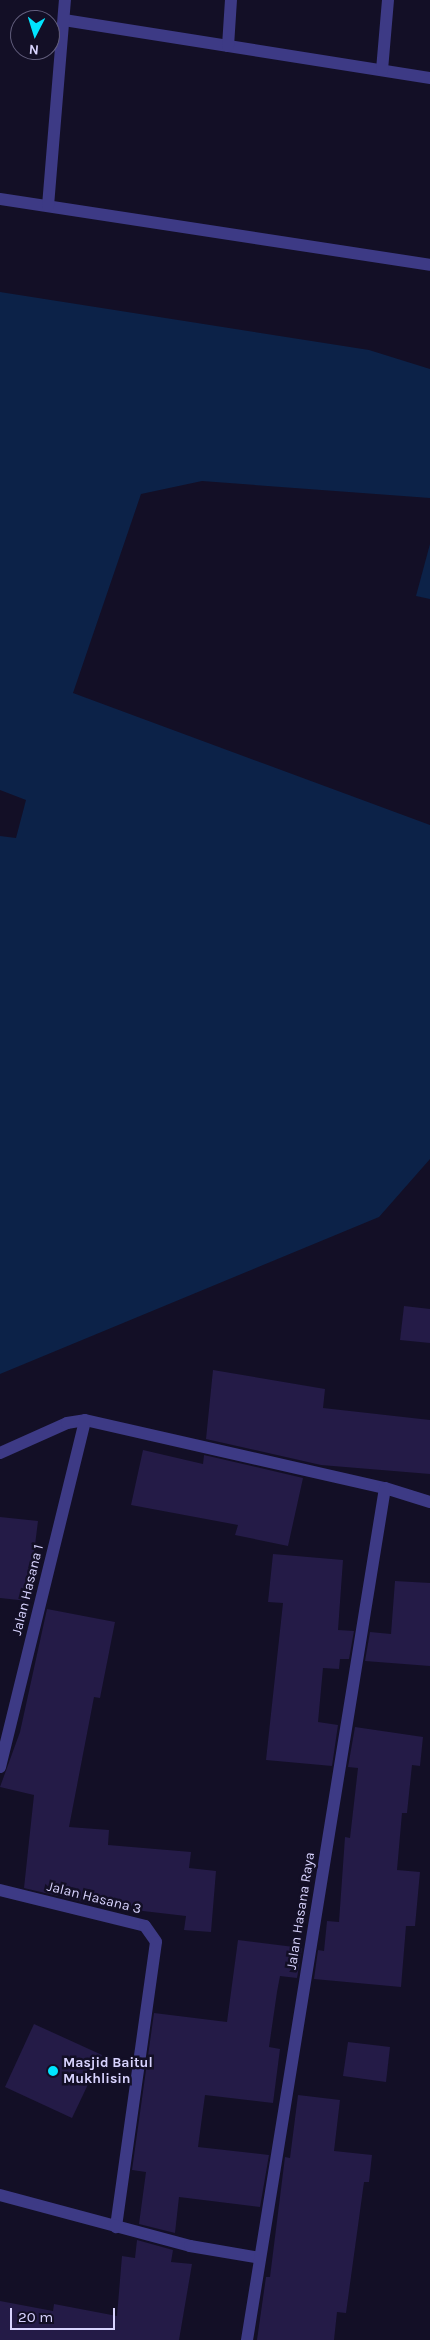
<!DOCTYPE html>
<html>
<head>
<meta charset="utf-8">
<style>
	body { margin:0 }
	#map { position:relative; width:430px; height:2340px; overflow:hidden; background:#130f26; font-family:Karla,sans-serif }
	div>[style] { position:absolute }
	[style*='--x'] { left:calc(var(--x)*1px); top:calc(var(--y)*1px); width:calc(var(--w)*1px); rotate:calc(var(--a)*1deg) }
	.water>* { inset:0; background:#0c2248 }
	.building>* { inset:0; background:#241b47 }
	.minor>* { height:12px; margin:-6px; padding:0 6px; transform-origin:6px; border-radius:6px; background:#3d3a85 }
	.dots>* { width:14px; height:14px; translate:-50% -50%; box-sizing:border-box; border:2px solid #130f26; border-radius:50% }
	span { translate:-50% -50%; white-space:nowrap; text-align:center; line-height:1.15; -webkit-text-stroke:5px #130f26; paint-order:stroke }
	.street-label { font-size:14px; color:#d9d4ff }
	.poi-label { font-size:14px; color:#d9d4ff; font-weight:700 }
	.left { translate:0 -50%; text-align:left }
	.north { position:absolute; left:10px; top:10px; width:50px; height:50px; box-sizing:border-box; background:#130f26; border:1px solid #625e7d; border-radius:50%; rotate:185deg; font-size:14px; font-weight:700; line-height:20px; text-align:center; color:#d9d4ff }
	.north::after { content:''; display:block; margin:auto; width:18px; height:22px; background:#00e5ff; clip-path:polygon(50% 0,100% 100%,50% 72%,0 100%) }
	.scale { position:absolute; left:10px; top:2308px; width:105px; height:22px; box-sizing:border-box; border:2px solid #d9d4ff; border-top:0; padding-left:6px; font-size:15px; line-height:18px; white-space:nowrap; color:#d9d4ff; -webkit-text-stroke:4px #130f26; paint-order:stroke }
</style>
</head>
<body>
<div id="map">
	<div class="water">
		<div style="clip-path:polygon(0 292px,369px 350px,430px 369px,430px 498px,202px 481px,141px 494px,73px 693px,430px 825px,430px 1159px,379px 1217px,0 1374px,0 836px,16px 838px,26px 800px,0 790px)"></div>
		<div style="clip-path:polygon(430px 544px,430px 599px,416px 596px)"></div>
	</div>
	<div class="building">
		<div style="clip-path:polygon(404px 1306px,430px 1309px,430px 1343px,400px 1340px)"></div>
		<div style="clip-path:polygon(213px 1370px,325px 1389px,323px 1408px,430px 1420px,430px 1474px,321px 1465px,206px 1439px)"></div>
		<div style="clip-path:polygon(143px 1450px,203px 1464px,204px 1455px,303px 1478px,288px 1546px,235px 1535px,238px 1525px,131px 1505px)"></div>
		<div style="clip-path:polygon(0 1517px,38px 1521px,28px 1601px,0 1598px)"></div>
		<div style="clip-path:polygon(273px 1554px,343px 1560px,338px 1630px,354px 1631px,349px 1659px,340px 1659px,339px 1669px,323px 1668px,318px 1722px,338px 1725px,332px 1766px,266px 1760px,283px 1603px,268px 1602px)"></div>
		<div style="clip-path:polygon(395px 1581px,430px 1583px,430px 1666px,365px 1661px,370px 1632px,391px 1634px)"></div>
		<div style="clip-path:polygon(47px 1609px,115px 1622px,100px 1698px,94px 1697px,69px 1827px,109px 1830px,108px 1845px,191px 1852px,189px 1868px,216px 1871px,211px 1932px,184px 1930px,186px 1916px,100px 1906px,24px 1888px,34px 1795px,0 1787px,20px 1732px)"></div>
		<div style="clip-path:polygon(355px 1727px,423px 1737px,420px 1766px,412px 1765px,407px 1813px,402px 1813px,397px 1870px,420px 1872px,415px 1926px,406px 1926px,401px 1987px,314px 1979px,318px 1950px,324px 1951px,327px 1921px,339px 1922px,345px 1837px,350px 1838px,358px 1768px,348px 1767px)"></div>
		<div style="clip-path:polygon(238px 1940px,302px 1948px,297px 1978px,280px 1976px,277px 1992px,269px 2047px,280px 2049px,273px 2103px,205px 2095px,198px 2147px,269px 2155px,260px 2207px,179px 2197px,175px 2233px,139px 2224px,146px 2172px,132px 2170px,154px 2013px,227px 2022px)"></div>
		<div style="clip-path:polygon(34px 2024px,102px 2055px,72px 2118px,5px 2087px)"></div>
		<div style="clip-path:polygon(348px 2042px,390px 2047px,386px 2082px,343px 2076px)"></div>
		<div style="clip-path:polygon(298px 2095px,340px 2100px,334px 2151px,372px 2155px,369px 2182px,364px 2182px,346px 2313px,337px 2312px,334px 2340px,257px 2340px,266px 2277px,270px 2277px,285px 2157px,290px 2158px)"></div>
		<div style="clip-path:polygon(137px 2240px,173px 2250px,171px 2262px,192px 2264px,179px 2340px,0 2340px,0 2301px,53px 2311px,54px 2304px,117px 2316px,122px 2256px,135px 2258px)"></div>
	</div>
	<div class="minor">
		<div style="--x:64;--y:20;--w:371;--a:9"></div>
		<div style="--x:228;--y:46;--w:46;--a:-86.3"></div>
		<div style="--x:382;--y:70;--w:70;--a:-85.1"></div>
		<div style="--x:0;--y:199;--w:435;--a:8.7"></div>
		<div style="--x:48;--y:206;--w:207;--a:-85.3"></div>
		<div style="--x:0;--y:1453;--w:73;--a:-24.1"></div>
		<div style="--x:67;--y:1423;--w:18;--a:-9"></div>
		<div style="--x:85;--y:1420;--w:308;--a:12.8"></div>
		<div style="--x:385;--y:1488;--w:47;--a:17.3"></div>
		<div style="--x:0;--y:1767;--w:357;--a:-76.2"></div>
		<div style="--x:0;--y:1890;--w:149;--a:13.9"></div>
		<div style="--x:145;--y:1926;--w:19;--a:55"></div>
		<div style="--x:156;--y:1942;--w:288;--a:98"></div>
		<div style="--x:0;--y:2195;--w:197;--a:15"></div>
		<div style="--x:190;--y:2246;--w:71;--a:9.7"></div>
		<div style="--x:247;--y:2340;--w:863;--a:-80.8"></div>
	</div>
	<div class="dots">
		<div style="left:53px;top:2071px;background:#00e5ff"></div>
	</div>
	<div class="street-label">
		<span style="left:28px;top:1590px;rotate:-76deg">Jalan Hasana 1</span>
		<span style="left:94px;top:1898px;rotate:14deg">Jalan Hasana 3</span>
		<span style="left:301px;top:1911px;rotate:-81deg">Jalan Hasana Raya</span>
	</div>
	<div class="poi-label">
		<span class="left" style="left:63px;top:2071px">Masjid Baitul<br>Mukhlisin</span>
	</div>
	<div class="north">N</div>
	<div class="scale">20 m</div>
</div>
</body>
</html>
